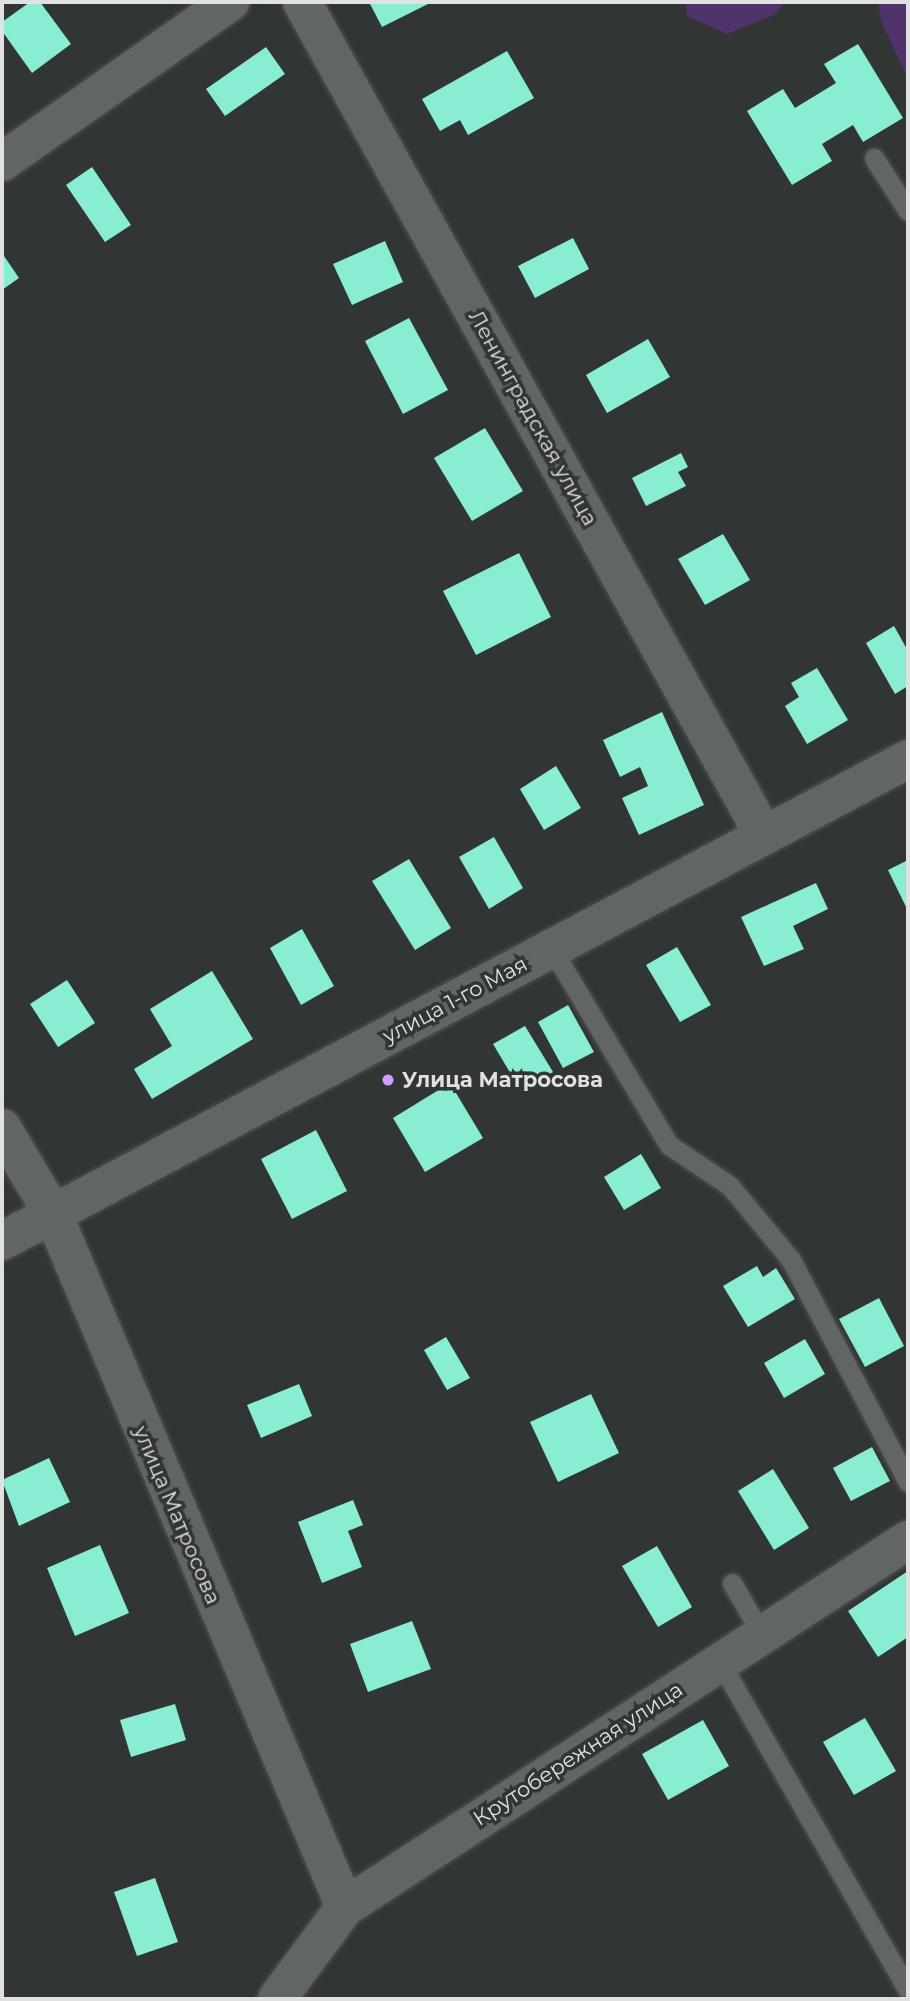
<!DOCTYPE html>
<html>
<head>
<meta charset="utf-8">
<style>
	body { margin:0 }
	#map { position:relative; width:910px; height:2001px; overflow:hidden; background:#313534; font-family:Montserrat,sans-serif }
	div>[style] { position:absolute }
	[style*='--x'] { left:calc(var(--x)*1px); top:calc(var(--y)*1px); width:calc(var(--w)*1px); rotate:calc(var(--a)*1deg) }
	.green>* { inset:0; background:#51336b }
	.building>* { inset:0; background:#89edd3 }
	.roads { filter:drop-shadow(0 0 2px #515352) drop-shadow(0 0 2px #515352) }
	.service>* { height:19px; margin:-9.5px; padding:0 9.5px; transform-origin:9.5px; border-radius:9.5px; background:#616564 }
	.minor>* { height:38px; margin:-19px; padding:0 19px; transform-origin:19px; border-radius:19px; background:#616564 }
	.tertiary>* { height:38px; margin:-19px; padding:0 19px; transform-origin:19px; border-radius:19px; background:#616564 }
	.dots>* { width:19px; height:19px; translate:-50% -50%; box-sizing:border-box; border:4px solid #313534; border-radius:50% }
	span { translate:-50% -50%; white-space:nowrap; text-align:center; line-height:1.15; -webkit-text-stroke:7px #313534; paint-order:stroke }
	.street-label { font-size:21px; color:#e0e2e1 }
	.poi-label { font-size:21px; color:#e0e2e1; font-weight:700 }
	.left { translate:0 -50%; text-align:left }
	.frame { position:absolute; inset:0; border:4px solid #e0e2e1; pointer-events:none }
</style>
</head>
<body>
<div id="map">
	<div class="green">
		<div style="clip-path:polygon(685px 2px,785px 2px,776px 14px,727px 34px,687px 16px)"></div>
		<div style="clip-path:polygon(878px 2px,908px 2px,908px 79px,881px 21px)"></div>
	</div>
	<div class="building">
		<div style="clip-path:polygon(30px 2px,40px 2px,71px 44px,32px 73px,2px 31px,2px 22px)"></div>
		<div style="clip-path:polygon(369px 2px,432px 2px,382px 27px)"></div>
		<div style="clip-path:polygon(858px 44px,903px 118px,863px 142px,853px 125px,822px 144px,832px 161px,792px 185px,747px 111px,783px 89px,795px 108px,836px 83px,824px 64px)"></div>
		<div style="clip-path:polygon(266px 47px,285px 74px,225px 116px,206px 89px)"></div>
		<div style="clip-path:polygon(507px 51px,534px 98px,468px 135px,460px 120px,440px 131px,422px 99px)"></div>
		<div style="clip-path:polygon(92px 167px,131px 225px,105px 242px,66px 185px)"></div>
		<div style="clip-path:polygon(573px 238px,589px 269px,535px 298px,518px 266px)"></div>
		<div style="clip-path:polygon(385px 241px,403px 282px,352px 305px,333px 264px)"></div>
		<div style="clip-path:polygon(2px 253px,19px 278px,2px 290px)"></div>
		<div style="clip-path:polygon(409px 318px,448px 390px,403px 414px,365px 341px)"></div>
		<div style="clip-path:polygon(648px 339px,670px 377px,607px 413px,586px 375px)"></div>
		<div style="clip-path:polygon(485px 428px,523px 491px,472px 521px,434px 458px)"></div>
		<div style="clip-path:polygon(681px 453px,688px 467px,678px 472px,686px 486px,646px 506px,632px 478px)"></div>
		<div style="clip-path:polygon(723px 534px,750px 580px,705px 605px,678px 559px)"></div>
		<div style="clip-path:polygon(519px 553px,551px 617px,476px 655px,443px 591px)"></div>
		<div style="clip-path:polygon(894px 626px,908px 651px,908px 686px,895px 694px,866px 643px)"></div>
		<div style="clip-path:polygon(817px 668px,848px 720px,807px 744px,785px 706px,799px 697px,791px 683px)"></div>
		<div style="clip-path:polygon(662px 712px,704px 805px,639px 835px,622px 798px,648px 786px,640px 767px,620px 777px,603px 740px)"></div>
		<div style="clip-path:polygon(556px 766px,581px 808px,544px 830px,520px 789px)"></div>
		<div style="clip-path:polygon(494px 837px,523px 888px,489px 909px,459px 857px)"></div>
		<div style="clip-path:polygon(409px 859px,451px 928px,415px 950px,372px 881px)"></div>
		<div style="clip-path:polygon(908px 860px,908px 911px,888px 870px)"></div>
		<div style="clip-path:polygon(816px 883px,828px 909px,793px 926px,804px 949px,764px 966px,741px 917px)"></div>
		<div style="clip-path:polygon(302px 929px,334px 986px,301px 1005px,270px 948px)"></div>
		<div style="clip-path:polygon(677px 947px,711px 1005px,680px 1022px,646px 965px)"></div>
		<div style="clip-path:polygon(212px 971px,253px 1039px,152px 1099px,134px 1069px,172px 1046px,150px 1009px)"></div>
		<div style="clip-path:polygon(67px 980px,95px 1023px,58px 1047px,30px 1004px)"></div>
		<div style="clip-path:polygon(568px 1005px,594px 1052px,563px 1068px,538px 1022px)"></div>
		<div style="clip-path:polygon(525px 1026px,553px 1072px,521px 1091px,493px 1044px)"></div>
		<div style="clip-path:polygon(450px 1083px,483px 1138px,425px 1172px,393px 1118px)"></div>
		<div style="clip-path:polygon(316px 1130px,347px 1191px,292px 1219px,261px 1159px)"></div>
		<div style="clip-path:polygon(641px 1154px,661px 1188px,624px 1210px,604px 1177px)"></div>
		<div style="clip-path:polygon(757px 1266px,763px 1277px,776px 1268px,795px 1299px,748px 1327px,723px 1286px)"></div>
		<div style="clip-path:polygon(879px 1298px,904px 1346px,865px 1367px,839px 1319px)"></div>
		<div style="clip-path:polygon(446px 1337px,470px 1378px,447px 1390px,424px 1350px)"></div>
		<div style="clip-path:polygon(805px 1339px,825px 1374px,784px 1398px,764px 1363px)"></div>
		<div style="clip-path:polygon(299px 1384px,312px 1416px,261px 1438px,247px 1405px)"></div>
		<div style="clip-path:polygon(591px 1394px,619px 1453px,558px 1482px,530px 1422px)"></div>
		<div style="clip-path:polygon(872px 1447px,890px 1481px,851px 1501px,833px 1468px)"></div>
		<div style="clip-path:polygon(49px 1458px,70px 1502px,19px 1526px,2px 1480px)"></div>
		<div style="clip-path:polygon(773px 1469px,809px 1528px,774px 1550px,738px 1491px)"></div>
		<div style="clip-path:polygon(353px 1500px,363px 1525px,348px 1531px,362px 1567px,322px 1583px,298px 1522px)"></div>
		<div style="clip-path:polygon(100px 1545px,129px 1613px,75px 1636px,47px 1568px)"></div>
		<div style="clip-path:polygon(657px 1546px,692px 1607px,658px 1627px,622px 1566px)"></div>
		<div style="clip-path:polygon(908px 1571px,908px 1637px,878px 1657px,848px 1611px)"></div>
		<div style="clip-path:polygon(412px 1621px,431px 1669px,368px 1692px,350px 1644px)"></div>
		<div style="clip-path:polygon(175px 1704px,186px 1740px,131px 1757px,120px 1720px)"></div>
		<div style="clip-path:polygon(865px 1718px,896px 1771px,854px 1795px,823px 1742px)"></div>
		<div style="clip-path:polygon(703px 1720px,729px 1766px,668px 1800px,642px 1754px)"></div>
		<div style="clip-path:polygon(155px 1878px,178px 1942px,137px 1956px,114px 1892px)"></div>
	</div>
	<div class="roads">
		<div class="service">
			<div style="--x:874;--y:158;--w:63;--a:57.3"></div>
			<div style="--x:552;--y:949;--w:228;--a:59.2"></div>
			<div style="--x:669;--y:1145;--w:73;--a:33.9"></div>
			<div style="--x:730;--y:1186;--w:96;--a:50.5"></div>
			<div style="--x:791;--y:1260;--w:251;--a:62.2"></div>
			<div style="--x:732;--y:1583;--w:60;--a:60"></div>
			<div style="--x:720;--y:1662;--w:378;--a:60.2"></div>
		</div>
		<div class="minor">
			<div style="--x:302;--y:2;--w:953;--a:60.99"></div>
			<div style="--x:2;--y:162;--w:279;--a:-35.1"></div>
			<div style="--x:2;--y:1128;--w:100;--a:59.3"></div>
			<div style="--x:345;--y:1907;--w:672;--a:-33.1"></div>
		</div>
		<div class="tertiary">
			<div style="--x:53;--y:1214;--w:752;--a:67.15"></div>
			<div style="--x:345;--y:1907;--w:114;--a:126.5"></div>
			<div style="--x:2;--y:1241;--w:1026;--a:-28.01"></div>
		</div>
	</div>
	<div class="dots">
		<div style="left:388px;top:1080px;background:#d09dff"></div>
	</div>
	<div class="street-label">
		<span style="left:533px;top:418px;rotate:61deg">Ленинградская улица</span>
		<span style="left:455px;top:1000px;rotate:-28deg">улица 1-го Мая</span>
		<span style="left:177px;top:1515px;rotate:67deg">улица Матросова</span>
		<span style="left:578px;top:1754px;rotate:-33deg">Крутобережная улица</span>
	</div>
	<div class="poi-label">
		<span class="left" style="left:402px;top:1080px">Улица Матросова</span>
	</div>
	<div class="frame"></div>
</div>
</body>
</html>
